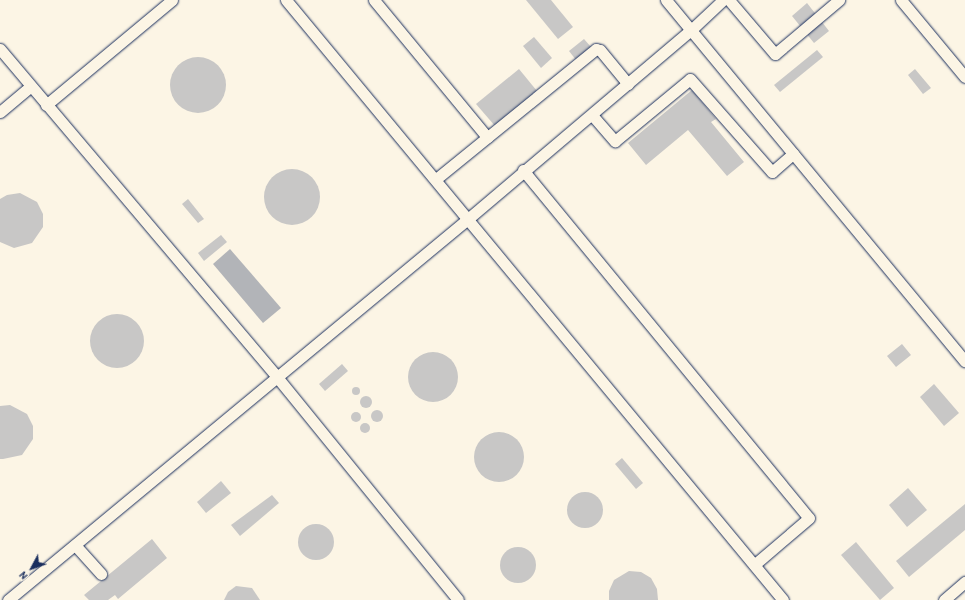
<!DOCTYPE html>
<html>
<head>
<meta charset="utf-8">
<style>
	body { margin:0 }
	#map { position:relative; width:965px; height:600px; overflow:hidden; background:#fcf5e5; font-family:"Patrick Hand",sans-serif }
	div>[style] { position:absolute }
	[style*='--x'] { left:calc(var(--x)*1px); top:calc(var(--y)*1px); width:calc(var(--w)*1px); rotate:calc(var(--a)*1deg) }
	.water>* { inset:0; background:#b2b4b8 }
	.building>* { inset:0; background:#c8c7c6 }
	.round { border-radius:50% }
	.roads { filter:drop-shadow(0 0 1px #1b2f5e) drop-shadow(0 0 1px #1b2f5e) }
	.minor>* { height:11px; margin:-5.5px; padding:0 5.5px; transform-origin:5.5px; border-radius:5.5px; background:#fcf5e5 }
	span { translate:-50% -50%; white-space:nowrap; text-align:center; line-height:1.15; -webkit-text-stroke:3px #fcf5e5; paint-order:stroke }
	.north { position:absolute; left:12px; top:548px; width:40px; height:40px; -webkit-text-stroke:3px #fcf5e5; paint-order:stroke; rotate:229deg; font-size:11px; font-weight:700; line-height:16px; text-align:center; color:#1b2f5e }
	.north::after { content:''; display:block; margin:auto; width:14px; height:18px; background:#1b2f5e; clip-path:polygon(50% 0,100% 100%,50% 72%,0 100%) }
</style>
</head>
<body>
<div id="map">
	<div class="water">
		<div style="clip-path:polygon(230px 249px,281px 308px,263px 323px,213px 264px)"></div>
	</div>
	<div class="building">
		<div style="clip-path:polygon(526px 0,551px 0,573px 27px,558px 39px)"></div>
		<div style="clip-path:polygon(807px 3px,829px 31px,814px 43px,792px 16px)"></div>
		<div style="clip-path:polygon(534px 37px,552px 58px,541px 68px,523px 46px)"></div>
		<div style="clip-path:polygon(584px 39px,591px 47px,576px 60px,569px 51px)"></div>
		<div style="clip-path:polygon(817px 50px,823px 57px,780px 92px,774px 85px)"></div>
		<div class="round" style="left:170px;top:57px;width:56px;height:56px"></div>
		<div style="clip-path:polygon(519px 69px,537px 91px,495px 126px,476px 104px)"></div>
		<div style="clip-path:polygon(915px 69px,931px 88px,923px 94px,908px 75px)"></div>
		<div style="clip-path:polygon(692px 90px,716px 119px,711px 122px,744px 162px,727px 176px,688px 130px,646px 165px,628px 143px)"></div>
		<div class="round" style="left:264px;top:169px;width:56px;height:56px"></div>
		<div style="clip-path:polygon(20px 193px,37px 202px,43px 214px,43px 227px,32px 243px,14px 248px,0 242px,0 199px,7px 195px)"></div>
		<div style="clip-path:polygon(188px 199px,204px 219px,198px 223px,182px 204px)"></div>
		<div style="clip-path:polygon(221px 235px,227px 242px,204px 261px,198px 253px)"></div>
		<div class="round" style="left:90px;top:314px;width:54px;height:54px"></div>
		<div style="clip-path:polygon(902px 344px,911px 355px,896px 367px,887px 356px)"></div>
		<div class="round" style="left:408px;top:352px;width:50px;height:50px"></div>
		<div style="clip-path:polygon(342px 364px,348px 371px,325px 391px,319px 384px)"></div>
		<div style="clip-path:polygon(934px 384px,959px 413px,944px 426px,920px 397px)"></div>
		<div class="round" style="left:352px;top:387px;width:8px;height:8px"></div>
		<div class="round" style="left:360px;top:396px;width:12px;height:12px"></div>
		<div style="clip-path:polygon(10px 405px,27px 414px,33px 426px,33px 439px,22px 455px,3px 459px,0 459px,0 406px)"></div>
		<div class="round" style="left:371px;top:410px;width:12px;height:12px"></div>
		<div class="round" style="left:351px;top:412px;width:10px;height:10px"></div>
		<div class="round" style="left:360px;top:423px;width:10px;height:10px"></div>
		<div class="round" style="left:474px;top:432px;width:50px;height:50px"></div>
		<div style="clip-path:polygon(622px 458px,643px 483px,636px 489px,615px 464px)"></div>
		<div style="clip-path:polygon(221px 481px,231px 493px,206px 513px,197px 502px)"></div>
		<div style="clip-path:polygon(908px 488px,927px 510px,907px 527px,889px 505px)"></div>
		<div class="round" style="left:567px;top:492px;width:36px;height:36px"></div>
		<div style="clip-path:polygon(272px 495px,279px 503px,240px 536px,231px 525px)"></div>
		<div style="clip-path:polygon(965px 504px,965px 530px,909px 577px,896px 561px)"></div>
		<div class="round" style="left:298px;top:524px;width:36px;height:36px"></div>
		<div style="clip-path:polygon(152px 539px,167px 558px,118px 599px,115px 595px,108px 600px,89px 600px,84px 595px)"></div>
		<div style="clip-path:polygon(856px 542px,894px 588px,880px 600px,841px 555px)"></div>
		<div class="round" style="left:500px;top:547px;width:36px;height:36px"></div>
		<div style="clip-path:polygon(629px 571px,641px 572px,651px 578px,657px 589px,658px 600px,609px 600px,609px 591px,614px 580px)"></div>
		<div style="clip-path:polygon(236px 586px,252px 588px,260px 600px,224px 600px,228px 592px)"></div>
	</div>
	<div class="roads">
		<div class="minor">
			<div style="--x:286;--y:0;--w:779;--a:50.36"></div>
			<div style="--x:374;--y:0;--w:178;--a:50.5"></div>
			<div style="--x:666;--y:0;--w:469;--a:50.4"></div>
			<div style="--x:729;--y:0;--w:71;--a:49.6"></div>
			<div style="--x:775;--y:54;--w:84;--a:-40.2"></div>
			<div style="--x:901;--y:0;--w:100;--a:50.3"></div>
			<div style="--x:0;--y:49;--w:429;--a:49.8"></div>
			<div style="--x:277;--y:377;--w:287;--a:50.9"></div>
			<div style="--x:46;--y:105;--w:164;--a:-39.8"></div>
			<div style="--x:0;--y:112;--w:40;--a:-40"></div>
			<div style="--x:592;--y:115;--w:35;--a:49"></div>
			<div style="--x:615;--y:141;--w:97;--a:-39.6"></div>
			<div style="--x:690;--y:79;--w:124;--a:48.6"></div>
			<div style="--x:772;--y:172;--w:28;--a:-41"></div>
			<div style="--x:523;--y:170;--w:450;--a:50.6"></div>
			<div style="--x:809;--y:518;--w:72;--a:139.5"></div>
			<div style="--x:436;--y:179;--w:206;--a:-39.1"></div>
			<div style="--x:596;--y:49;--w:4;--a:14"></div>
			<div style="--x:600;--y:50;--w:44;--a:50.5"></div>
			<div style="--x:75;--y:545;--w:39;--a:48"></div>
			<div style="--x:8;--y:600;--w:599;--a:-39.65"></div>
			<div style="--x:469;--y:218;--w:291;--a:-40.3"></div>
			<div style="--x:691;--y:30;--w:44;--a:-43.2"></div>
			<div style="--x:944;--y:600;--w:28;--a:-41"></div>
		</div>
	</div>
	<div class="north">N</div>
</div>
</body>
</html>
